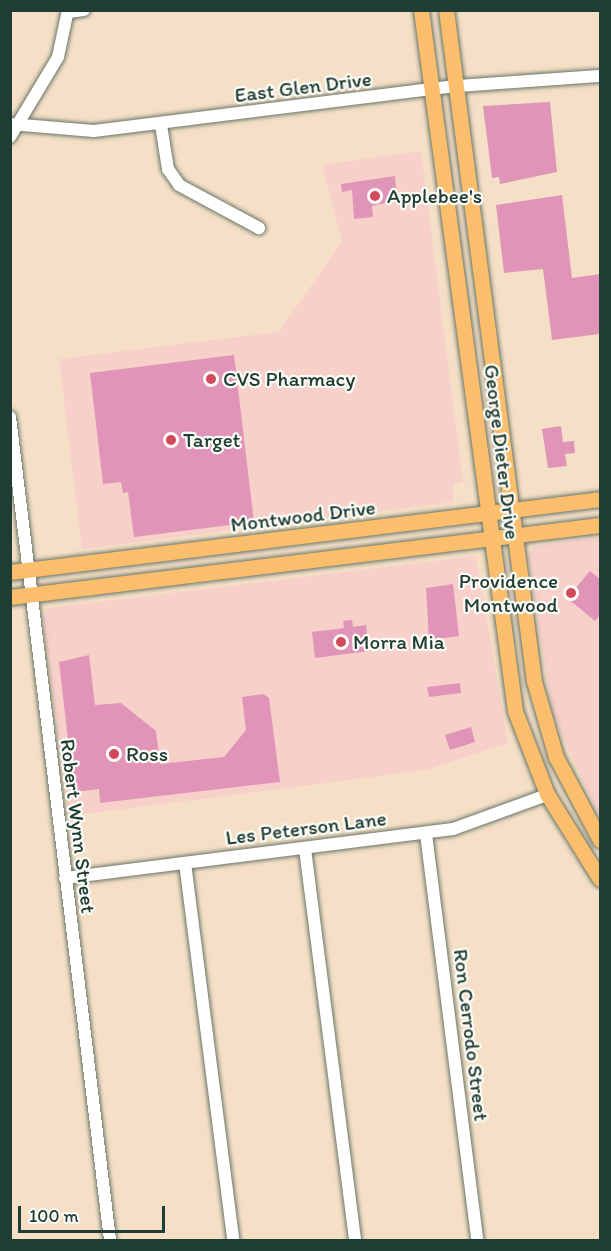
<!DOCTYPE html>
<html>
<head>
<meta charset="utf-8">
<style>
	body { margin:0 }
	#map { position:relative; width:611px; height:1251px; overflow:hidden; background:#f5e0c7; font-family:Itim,sans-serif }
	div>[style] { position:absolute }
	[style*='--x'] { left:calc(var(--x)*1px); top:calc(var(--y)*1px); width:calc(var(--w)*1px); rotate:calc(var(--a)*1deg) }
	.built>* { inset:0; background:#f7d0ca }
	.building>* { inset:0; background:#e095b8 }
	.roads { filter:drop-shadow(0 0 2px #6a7667) drop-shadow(0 0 2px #6a7667) }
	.minor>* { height:12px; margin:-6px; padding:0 6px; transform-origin:6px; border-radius:6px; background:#fff }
	.major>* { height:15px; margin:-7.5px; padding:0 7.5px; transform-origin:7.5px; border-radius:7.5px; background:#fabe6d }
	.dots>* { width:16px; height:16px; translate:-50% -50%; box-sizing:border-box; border:3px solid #fdfcf7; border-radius:50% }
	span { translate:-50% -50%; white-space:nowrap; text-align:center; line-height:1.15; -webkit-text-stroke:4.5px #fdfcf7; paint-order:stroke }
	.street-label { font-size:21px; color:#1f3d34 }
	.poi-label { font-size:21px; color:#1f3d34 }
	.left { translate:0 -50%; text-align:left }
	.right { translate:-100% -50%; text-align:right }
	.frame { position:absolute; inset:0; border:12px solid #1f3d34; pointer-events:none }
	.scale { position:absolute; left:18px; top:1206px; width:147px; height:27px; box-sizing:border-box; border:3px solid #1f3d34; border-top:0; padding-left:8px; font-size:18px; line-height:21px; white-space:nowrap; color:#1f3d34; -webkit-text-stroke:4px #fdfcf7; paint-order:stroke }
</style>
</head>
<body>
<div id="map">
	<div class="built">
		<div style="clip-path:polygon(421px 151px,463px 482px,453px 484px,453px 502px,82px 549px,59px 359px,279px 332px,342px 241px,322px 165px)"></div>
		<div style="clip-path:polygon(600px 537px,600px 819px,552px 712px,528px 556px,534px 546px)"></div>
		<div style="clip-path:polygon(476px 556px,508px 743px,426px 770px,69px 816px,43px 617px,49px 608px)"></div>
	</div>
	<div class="building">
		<div style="clip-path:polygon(550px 102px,557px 172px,500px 184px,499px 177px,492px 178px,483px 106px)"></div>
		<div style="clip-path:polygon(395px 176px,397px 200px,372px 206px,373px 217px,354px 219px,352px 190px,342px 192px,341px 184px)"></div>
		<div style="clip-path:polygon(562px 195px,572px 278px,600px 274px,600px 334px,552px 340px,543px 269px,504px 273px,496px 205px)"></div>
		<div style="clip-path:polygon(234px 355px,254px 522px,134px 537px,128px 492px,123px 493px,121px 482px,103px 484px,90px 373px)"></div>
		<div style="clip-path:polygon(561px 426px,563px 442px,574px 441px,575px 453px,565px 454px,567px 466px,548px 468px,542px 429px)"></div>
		<div style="clip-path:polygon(590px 571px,600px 579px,600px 615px,595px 621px,567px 598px)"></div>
		<div style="clip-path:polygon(453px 584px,459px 636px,429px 640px,426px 588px)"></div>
		<div style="clip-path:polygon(352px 620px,353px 627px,366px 625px,369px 651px,315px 658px,312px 632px,344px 628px,343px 621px)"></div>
		<div style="clip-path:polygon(89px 655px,95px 705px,121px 703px,156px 731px,160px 764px,224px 757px,246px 730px,242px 697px,263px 694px,269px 698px,280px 782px,100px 803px,99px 789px,74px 792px,59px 662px)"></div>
		<div style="clip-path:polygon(460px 683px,461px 693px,429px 697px,427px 687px)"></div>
		<div style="clip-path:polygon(471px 727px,475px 742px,450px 750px,445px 735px)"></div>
	</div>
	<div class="roads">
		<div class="minor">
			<div style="--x:68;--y:12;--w:16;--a:-7"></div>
			<div style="--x:10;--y:124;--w:84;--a:4.8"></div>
			<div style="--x:94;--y:131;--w:366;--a:-7.1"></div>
			<div style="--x:457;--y:86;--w:143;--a:-4"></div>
			<div style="--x:161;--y:125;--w:45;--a:81"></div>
			<div style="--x:168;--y:169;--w:19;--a:55"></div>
			<div style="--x:179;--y:185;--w:91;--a:28.3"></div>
			<div style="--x:10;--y:137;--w:93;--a:-59"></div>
			<div style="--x:58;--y:57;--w:48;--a:-78"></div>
			<div style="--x:10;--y:417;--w:829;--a:83.07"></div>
			<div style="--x:426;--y:834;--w:409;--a:82.8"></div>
			<div style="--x:305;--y:849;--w:394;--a:82.7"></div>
			<div style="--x:185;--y:863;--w:380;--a:82.7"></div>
			<div style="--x:65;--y:878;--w:391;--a:-7.2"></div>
			<div style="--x:453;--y:829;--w:100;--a:-19.9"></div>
		</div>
		<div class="major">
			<div style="--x:421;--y:10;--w:707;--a:82.36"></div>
			<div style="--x:515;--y:711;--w:89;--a:68.9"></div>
			<div style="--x:547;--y:794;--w:100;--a:58.1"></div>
			<div style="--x:446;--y:10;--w:677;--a:82.53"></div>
			<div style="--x:534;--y:681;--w:79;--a:73.9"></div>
			<div style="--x:556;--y:757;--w:94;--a:62.1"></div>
			<div style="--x:10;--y:572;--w:594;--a:-7.05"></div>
			<div style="--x:10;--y:597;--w:594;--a:-6.96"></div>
		</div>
	</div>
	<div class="dots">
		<div style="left:375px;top:196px;background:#d1495b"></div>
		<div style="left:211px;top:379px;background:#d1495b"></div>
		<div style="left:171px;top:440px;background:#d1495b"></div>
		<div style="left:571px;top:593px;background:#d1495b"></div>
		<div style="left:341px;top:642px;background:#d1495b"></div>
		<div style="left:114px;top:754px;background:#d1495b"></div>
	</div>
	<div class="street-label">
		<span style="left:303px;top:87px;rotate:-7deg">East Glen Drive</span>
		<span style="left:502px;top:452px;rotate:83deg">George Dieter Drive</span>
		<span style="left:303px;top:516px;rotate:-7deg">Montwood Drive</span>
		<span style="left:78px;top:826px;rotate:83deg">Robert Wynn Street</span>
		<span style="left:306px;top:828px;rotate:-7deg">Les Peterson Lane</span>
		<span style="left:471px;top:1035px;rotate:83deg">Ron Cerrodo Street</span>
	</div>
	<div class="poi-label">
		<span class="left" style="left:387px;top:196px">Applebee's</span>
		<span class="left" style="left:223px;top:379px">CVS Pharmacy</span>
		<span class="left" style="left:183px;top:440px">Target</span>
		<span class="right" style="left:558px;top:593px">Providence<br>Montwood</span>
		<span class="left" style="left:353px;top:642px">Morra Mia</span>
		<span class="left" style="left:126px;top:754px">Ross</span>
	</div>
	<div class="frame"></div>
	<div class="scale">100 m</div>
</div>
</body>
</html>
